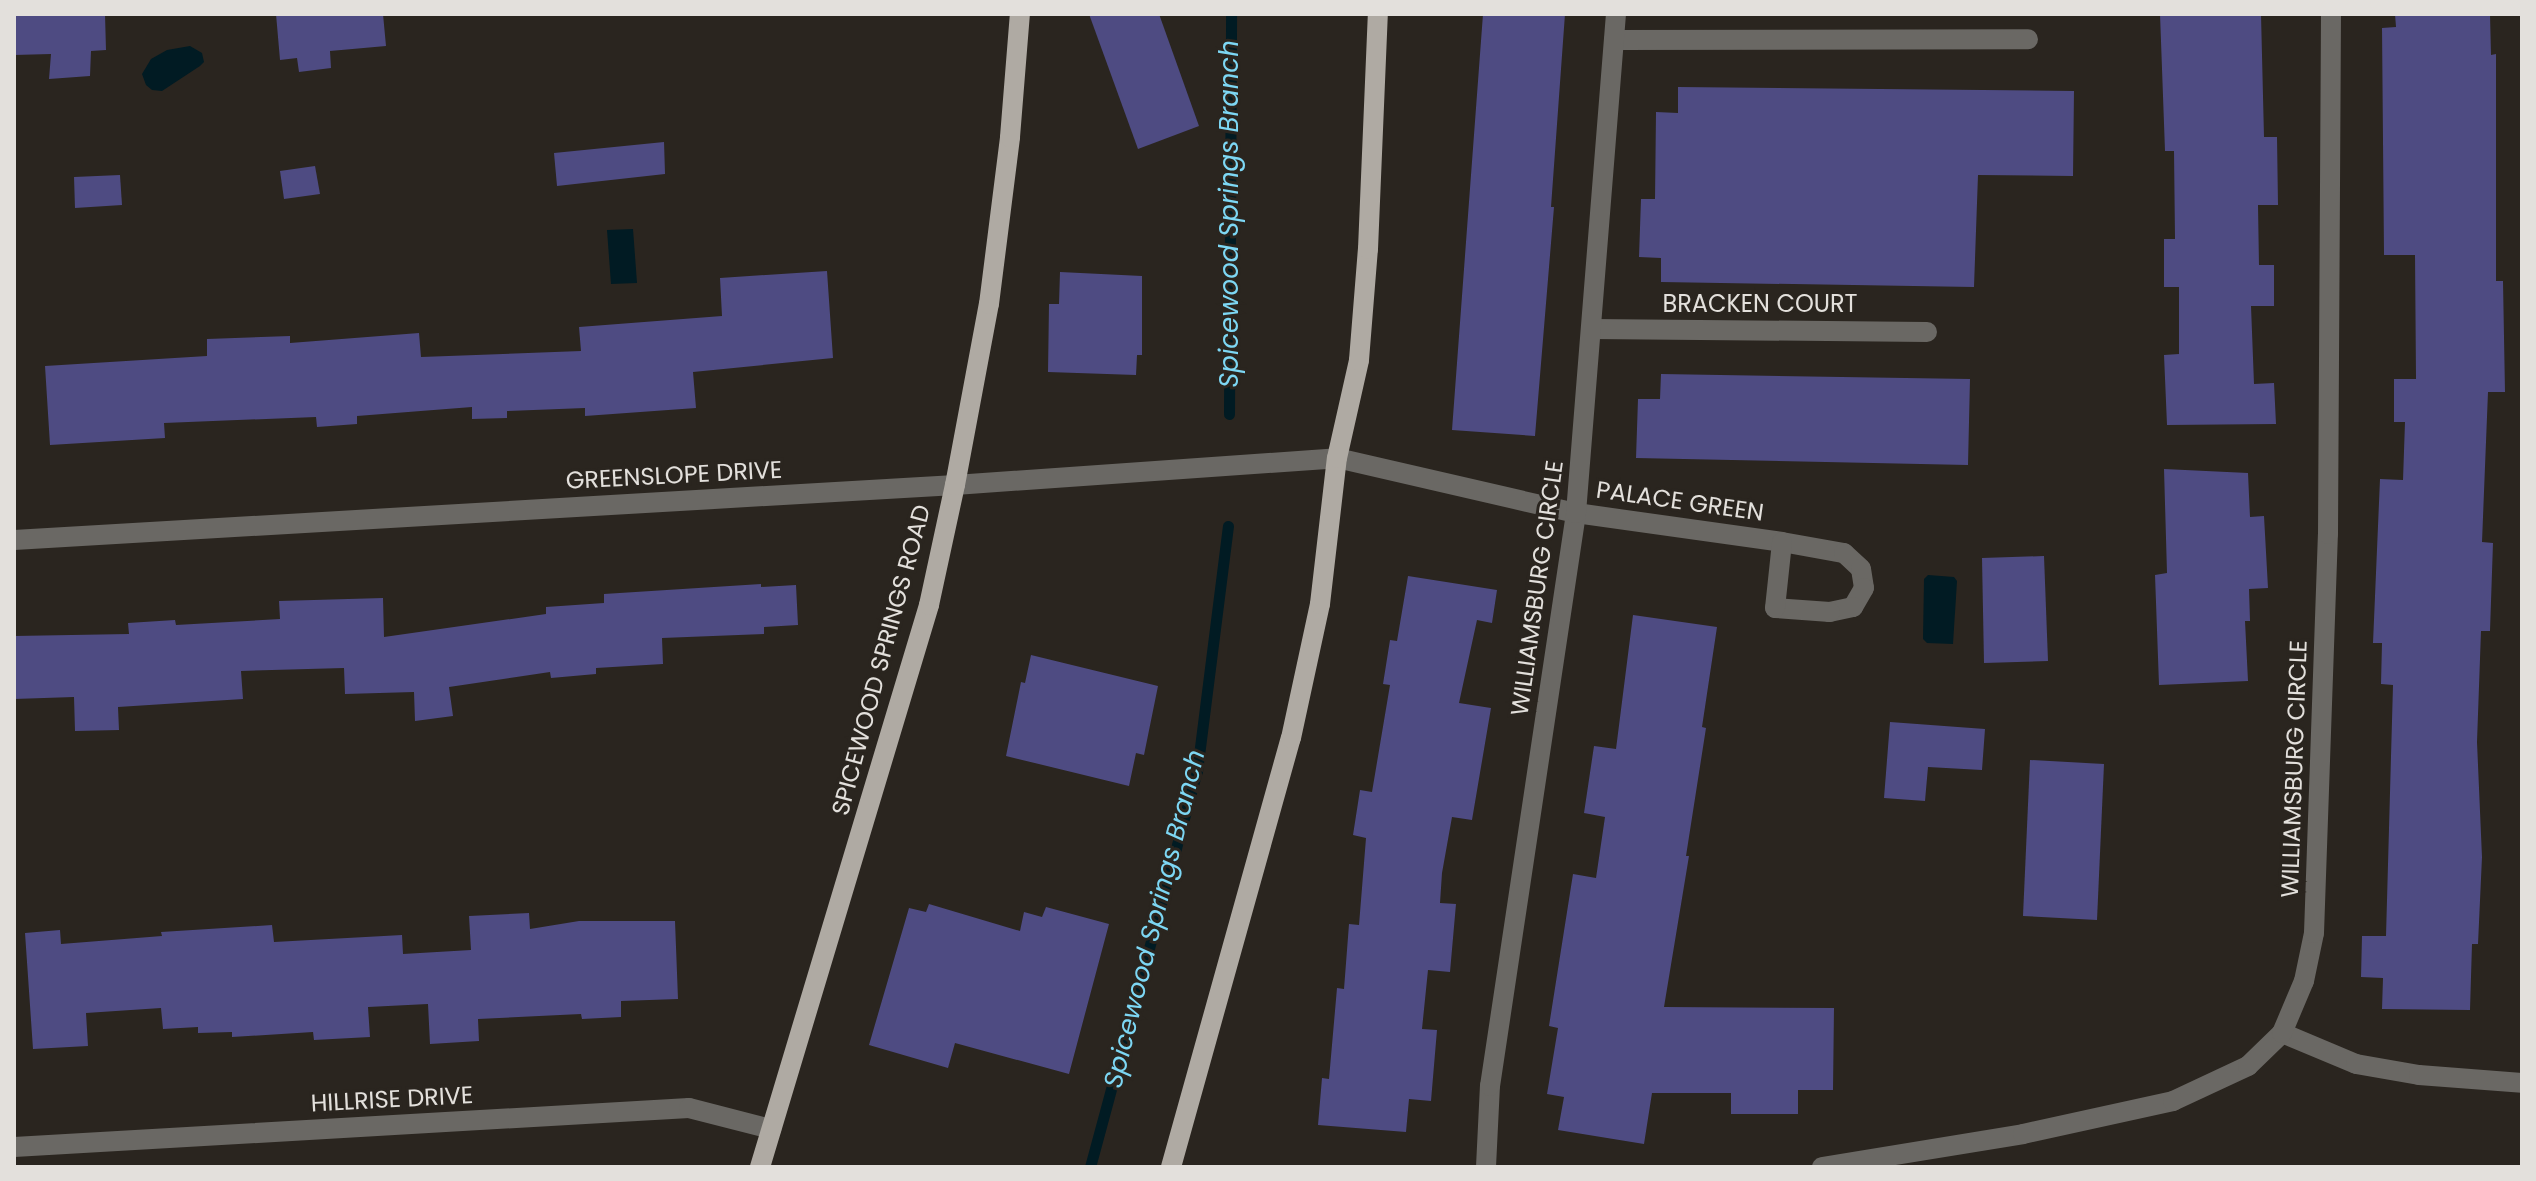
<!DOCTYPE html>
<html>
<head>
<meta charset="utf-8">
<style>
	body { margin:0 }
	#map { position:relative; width:2536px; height:1181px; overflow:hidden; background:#2a251f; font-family:Poppins,sans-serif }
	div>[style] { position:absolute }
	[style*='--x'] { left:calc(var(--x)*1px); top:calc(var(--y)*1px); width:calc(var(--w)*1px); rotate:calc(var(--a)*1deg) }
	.water>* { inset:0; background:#011b23 }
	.stream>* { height:11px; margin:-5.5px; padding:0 5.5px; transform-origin:5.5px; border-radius:5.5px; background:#011b23 }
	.building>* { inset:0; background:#4e4b82 }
	.minor>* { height:20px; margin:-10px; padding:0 10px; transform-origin:10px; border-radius:10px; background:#6a6864 }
	.major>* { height:20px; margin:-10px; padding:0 10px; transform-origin:10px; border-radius:10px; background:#afaaa3 }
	span { translate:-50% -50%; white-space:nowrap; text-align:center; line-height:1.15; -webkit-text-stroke:6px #2a251f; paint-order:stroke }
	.street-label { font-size:24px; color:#e3e0dc }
	.water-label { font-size:26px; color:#7dd7f4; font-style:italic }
	.frame { position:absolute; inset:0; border:16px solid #e3e0dc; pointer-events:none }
</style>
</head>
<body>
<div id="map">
	<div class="water">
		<div style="clip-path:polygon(190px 46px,202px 53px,204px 62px,200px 66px,162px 91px,152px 90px,146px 85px,142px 74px,151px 59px,167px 50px)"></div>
		<div style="clip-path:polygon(633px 229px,637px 283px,611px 284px,607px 230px)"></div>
		<div style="clip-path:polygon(1928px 575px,1954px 577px,1957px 581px,1953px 644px,1927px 643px,1923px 639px,1924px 579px)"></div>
	</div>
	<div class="stream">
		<div style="--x:1229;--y:414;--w:400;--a:-89.7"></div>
		<div style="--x:1090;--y:1167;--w:410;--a:-74.9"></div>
		<div style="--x:1197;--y:771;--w:247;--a:-82.8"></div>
	</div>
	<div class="building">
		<div style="clip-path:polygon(14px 14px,105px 14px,106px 50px,91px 51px,90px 76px,49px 79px,51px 54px,14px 55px)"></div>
		<div style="clip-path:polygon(276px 14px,383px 14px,386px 46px,330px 51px,331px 68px,299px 72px,297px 58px,280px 60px)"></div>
		<div style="clip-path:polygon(1089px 14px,1159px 14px,1199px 126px,1138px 149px)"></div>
		<div style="clip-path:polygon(1483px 14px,1565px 14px,1551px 207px,1554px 207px,1535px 436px,1452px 430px)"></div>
		<div style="clip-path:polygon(2160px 14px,2261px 14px,2264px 137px,2277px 137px,2278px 205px,2258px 205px,2259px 265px,2274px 265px,2274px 306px,2251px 306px,2254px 384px,2274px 383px,2276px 424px,2167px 425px,2164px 355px,2179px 354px,2179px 287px,2164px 287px,2164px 239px,2175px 239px,2174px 151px,2165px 151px)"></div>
		<div style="clip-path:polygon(2395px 14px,2490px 14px,2491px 55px,2496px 54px,2496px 281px,2503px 281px,2505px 392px,2488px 392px,2482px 542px,2493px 543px,2490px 631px,2481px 631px,2477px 742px,2482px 857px,2478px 944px,2472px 944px,2470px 1010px,2382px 1009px,2383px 978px,2361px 977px,2362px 936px,2386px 936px,2393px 685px,2381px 684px,2382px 643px,2373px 643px,2380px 479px,2403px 480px,2405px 422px,2394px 422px,2394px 379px,2416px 379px,2415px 255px,2384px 255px,2382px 28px,2396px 27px)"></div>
		<div style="clip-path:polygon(1678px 87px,2074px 91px,2073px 176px,1978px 175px,1974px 287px,1661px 282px,1661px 258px,1639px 257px,1641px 199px,1655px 199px,1656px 112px,1678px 113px)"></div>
		<div style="clip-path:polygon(664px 142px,665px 174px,557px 186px,554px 153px)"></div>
		<div style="clip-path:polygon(315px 166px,320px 194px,284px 199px,280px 171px)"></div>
		<div style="clip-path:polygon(120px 175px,122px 205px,75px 208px,74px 177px)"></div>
		<div style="clip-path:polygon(827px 271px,833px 358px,693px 372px,696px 408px,585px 416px,585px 408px,507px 411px,507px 418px,472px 419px,472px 407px,357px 416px,357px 424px,317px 427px,316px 417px,164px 423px,165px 438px,50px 445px,45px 366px,207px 356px,207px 339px,290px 336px,290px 343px,419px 333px,421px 357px,581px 351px,579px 327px,722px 316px,720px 278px)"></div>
		<div style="clip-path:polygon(1060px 272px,1142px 276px,1142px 355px,1137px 355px,1136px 375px,1048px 372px,1049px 304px,1059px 304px)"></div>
		<div style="clip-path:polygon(1661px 374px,1970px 379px,1968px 465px,1636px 458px,1638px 399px,1660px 399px)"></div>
		<div style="clip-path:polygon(2164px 469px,2248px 473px,2250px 517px,2264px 516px,2268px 588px,2249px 589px,2250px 621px,2245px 621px,2248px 681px,2159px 685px,2155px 575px,2167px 573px)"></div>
		<div style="clip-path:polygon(2044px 556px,2048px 661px,1984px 663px,1982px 558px)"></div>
		<div style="clip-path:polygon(1408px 576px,1497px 590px,1492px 623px,1477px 620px,1459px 703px,1491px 708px,1472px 820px,1452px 817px,1442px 873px,1440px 903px,1456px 904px,1450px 972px,1428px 970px,1422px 1029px,1437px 1030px,1431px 1101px,1409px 1099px,1406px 1132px,1318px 1125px,1322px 1078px,1329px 1079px,1337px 988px,1344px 989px,1349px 924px,1359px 925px,1366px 838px,1353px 835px,1360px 790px,1372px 792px,1390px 685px,1383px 684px,1390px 640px,1397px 641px)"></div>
		<div style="clip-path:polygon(761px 584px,761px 587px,796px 585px,798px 625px,764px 627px,764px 634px,662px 638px,663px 664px,596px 668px,596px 674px,551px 678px,550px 672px,449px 687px,453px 716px,415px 721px,414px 692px,345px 694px,344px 668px,241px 671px,243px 699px,118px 707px,119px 730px,75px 731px,74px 697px,14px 699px,14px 636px,129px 634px,128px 623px,175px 620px,176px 625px,280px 619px,279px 601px,383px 598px,384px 637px,546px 614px,546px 607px,604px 603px,604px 594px)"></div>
		<div style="clip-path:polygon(1633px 615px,1717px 627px,1702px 727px,1706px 728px,1686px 856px,1689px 856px,1664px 1007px,1834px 1008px,1833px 1090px,1798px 1090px,1798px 1114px,1731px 1114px,1731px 1093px,1652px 1093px,1644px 1144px,1558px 1130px,1564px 1097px,1547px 1094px,1558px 1028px,1549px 1026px,1573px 874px,1596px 878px,1605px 817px,1584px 813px,1594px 746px,1616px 749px)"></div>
		<div style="clip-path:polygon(1031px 655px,1158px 686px,1144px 755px,1136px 753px,1129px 786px,1006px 756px,1021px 682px,1025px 683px)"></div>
		<div style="clip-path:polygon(1890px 722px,1985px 729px,1982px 770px,1928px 767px,1925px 801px,1884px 798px)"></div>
		<div style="clip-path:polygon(2030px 760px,2104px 764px,2097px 920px,2023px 916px)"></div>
		<div style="clip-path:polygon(929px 904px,1020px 931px,1024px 912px,1042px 917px,1046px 907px,1109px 924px,1069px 1074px,955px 1043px,948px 1068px,869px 1045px,909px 908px,926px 912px)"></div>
		<div style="clip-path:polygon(529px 913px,530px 929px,579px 921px,675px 921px,678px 999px,621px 1001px,621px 1017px,582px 1019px,581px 1014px,478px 1019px,479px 1041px,430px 1044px,428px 1004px,368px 1007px,370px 1037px,314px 1040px,313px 1032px,232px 1037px,232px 1032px,198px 1033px,198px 1027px,163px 1029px,161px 1008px,86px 1013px,88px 1046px,33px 1049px,25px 933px,60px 930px,61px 944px,162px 936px,161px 932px,272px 925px,274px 942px,402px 935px,403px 954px,471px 950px,469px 916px)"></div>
	</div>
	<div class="minor">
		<div style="--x:1614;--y:40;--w:414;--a:-0.1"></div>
		<div style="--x:1592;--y:329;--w:335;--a:0.5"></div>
		<div style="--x:14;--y:540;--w:943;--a:-3.35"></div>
		<div style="--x:955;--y:485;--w:383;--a:-4"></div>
		<div style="--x:1337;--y:458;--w:245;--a:13"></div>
		<div style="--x:1576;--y:513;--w:208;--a:8"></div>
		<div style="--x:1782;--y:542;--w:63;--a:10.1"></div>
		<div style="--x:1844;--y:553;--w:23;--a:43"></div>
		<div style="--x:1861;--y:569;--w:19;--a:81"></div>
		<div style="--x:1864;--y:588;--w:22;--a:120"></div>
		<div style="--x:1853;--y:607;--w:24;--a:168"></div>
		<div style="--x:1830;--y:612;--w:55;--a:-175.8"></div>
		<div style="--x:1775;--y:608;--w:66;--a:-83.9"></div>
		<div style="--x:2282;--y:1033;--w:80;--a:22.7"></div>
		<div style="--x:2356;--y:1064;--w:64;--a:9.9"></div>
		<div style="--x:2419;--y:1075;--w:103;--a:4.4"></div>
		<div style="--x:14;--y:1147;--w:676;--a:-3.31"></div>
		<div style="--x:689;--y:1108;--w:85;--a:14.4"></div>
		<div style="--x:1486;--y:1167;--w:81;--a:-87.2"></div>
		<div style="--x:1490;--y:1086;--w:579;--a:-81.46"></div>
		<div style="--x:1576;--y:513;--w:501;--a:-85.42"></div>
		<div style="--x:1822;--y:1167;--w:204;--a:-9.3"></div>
		<div style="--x:2023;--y:1134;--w:154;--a:-12.4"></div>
		<div style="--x:2173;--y:1101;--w:83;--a:-25"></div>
		<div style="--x:2248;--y:1066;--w:47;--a:-44.1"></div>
		<div style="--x:2282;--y:1033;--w:56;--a:-67.1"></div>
		<div style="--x:2304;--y:981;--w:49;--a:-78.2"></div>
		<div style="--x:2314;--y:933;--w:399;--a:-88"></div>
		<div style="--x:2328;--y:534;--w:520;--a:-89.67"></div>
	</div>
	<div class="major">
		<div style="--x:760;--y:1167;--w:587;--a:-73.26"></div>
		<div style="--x:929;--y:605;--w:123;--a:-77.8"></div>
		<div style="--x:955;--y:485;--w:184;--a:-79.4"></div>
		<div style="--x:989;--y:304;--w:168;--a:-82.8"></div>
		<div style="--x:1010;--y:137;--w:123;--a:-85.4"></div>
		<div style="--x:1171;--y:1167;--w:445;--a:-74.4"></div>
		<div style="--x:1291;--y:738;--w:137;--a:-77.8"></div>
		<div style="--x:1320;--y:604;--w:147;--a:-83.4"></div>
		<div style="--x:1337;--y:458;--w:100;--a:-77.3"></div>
		<div style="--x:1359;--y:360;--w:111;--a:-85.4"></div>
		<div style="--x:1368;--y:249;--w:235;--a:-87.6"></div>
	</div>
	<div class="street-label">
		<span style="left:1760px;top:304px">BRACKEN COURT</span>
		<span style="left:674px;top:475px;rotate:-3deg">GREENSLOPE DRIVE</span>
		<span style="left:1680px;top:501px;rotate:8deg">PALACE GREEN</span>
		<span style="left:1537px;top:588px;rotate:-82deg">WILLIAMSBURG CIRCLE</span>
		<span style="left:881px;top:660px;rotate:-75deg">SPICEWOOD SPRINGS ROAD</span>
		<span style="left:2294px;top:769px;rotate:-88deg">WILLIAMSBURG CIRCLE</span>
		<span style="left:392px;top:1099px;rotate:-3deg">HILLRISE DRIVE</span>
	</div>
	<div class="water-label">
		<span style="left:1230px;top:214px;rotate:-90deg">Spicewood Springs Branch</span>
		<span style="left:1155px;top:919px;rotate:-76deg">Spicewood Springs Branch</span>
	</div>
	<div class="frame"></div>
</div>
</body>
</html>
